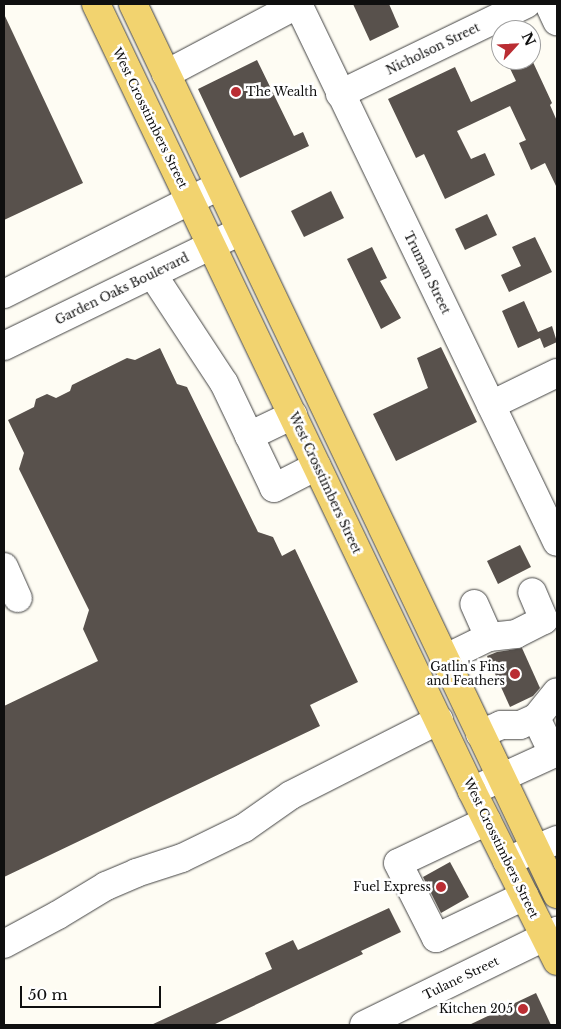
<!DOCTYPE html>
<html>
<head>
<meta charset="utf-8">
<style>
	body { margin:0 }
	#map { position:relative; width:561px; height:1029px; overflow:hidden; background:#fefcf3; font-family:"Libre Baskerville",serif }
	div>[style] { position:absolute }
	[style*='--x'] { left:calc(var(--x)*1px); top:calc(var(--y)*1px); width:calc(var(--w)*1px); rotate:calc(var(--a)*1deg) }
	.building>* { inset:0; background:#58514c }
	.roads { filter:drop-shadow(0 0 1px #424242) drop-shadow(0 0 1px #424242) }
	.minor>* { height:28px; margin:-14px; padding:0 14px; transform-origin:14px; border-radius:14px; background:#fff }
	.major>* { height:28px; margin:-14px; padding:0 14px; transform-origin:14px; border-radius:14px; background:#f2d36f }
	.dots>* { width:14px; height:14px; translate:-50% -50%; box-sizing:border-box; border:2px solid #fff; border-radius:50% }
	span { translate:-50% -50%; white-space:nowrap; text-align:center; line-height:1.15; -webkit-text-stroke:5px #fff; paint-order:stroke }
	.street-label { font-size:12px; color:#0f0f0f }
	.poi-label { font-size:12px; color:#0f0f0f }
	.left { translate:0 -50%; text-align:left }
	.right { translate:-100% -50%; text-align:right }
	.frame { position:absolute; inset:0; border:5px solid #0f0f0f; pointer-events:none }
	.north { position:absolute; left:491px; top:20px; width:50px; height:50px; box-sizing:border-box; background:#fff; border:1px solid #9f9f9f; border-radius:50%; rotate:65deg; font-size:14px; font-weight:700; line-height:20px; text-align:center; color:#0f0f0f }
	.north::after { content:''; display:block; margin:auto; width:18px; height:22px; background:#ba2d33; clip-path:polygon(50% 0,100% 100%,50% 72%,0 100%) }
	.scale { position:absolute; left:20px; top:986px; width:141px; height:22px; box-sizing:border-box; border:2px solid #0f0f0f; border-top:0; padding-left:6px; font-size:15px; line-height:18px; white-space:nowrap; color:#0f0f0f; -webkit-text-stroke:4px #fff; paint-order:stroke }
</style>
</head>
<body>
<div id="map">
	<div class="building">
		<div style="clip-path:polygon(353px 4px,389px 4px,399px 27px,370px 41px)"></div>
		<div style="clip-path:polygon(4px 14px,83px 183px,4px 220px)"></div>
		<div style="clip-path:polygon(257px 60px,294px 136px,303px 132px,309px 146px,240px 178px,198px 89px)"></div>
		<div style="clip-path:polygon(506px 60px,532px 60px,552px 103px,550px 105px,557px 121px,557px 188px,545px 163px,531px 170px,519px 143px,526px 140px,510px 106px,457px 131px,471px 159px,485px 153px,495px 175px,445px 199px,424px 154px,416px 158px,388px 99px,455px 67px,471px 102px,516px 81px)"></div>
		<div style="clip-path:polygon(331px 191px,344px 218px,304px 237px,291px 211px)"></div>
		<div style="clip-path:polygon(487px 214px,497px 235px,465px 250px,455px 229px)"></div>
		<div style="clip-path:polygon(535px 237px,552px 272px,509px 292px,501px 275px,521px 266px,512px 247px)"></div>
		<div style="clip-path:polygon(372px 247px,387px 278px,380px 281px,401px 318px,381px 329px,347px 259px)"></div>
		<div style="clip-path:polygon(524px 301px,538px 332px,552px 326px,557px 342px,544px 348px,540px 338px,518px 348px,502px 311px)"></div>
		<div style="clip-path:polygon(441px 347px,477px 422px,396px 461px,373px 414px,428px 388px,417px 358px)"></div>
		<div style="clip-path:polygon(160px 348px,177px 384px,187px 387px,258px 532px,273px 537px,282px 556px,295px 549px,358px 682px,310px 705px,320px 726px,4px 877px,4px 706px,98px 661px,83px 629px,89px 610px,19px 469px,24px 453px,8px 420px,34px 407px,36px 399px,47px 394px,56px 398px,70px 391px,72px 385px,127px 358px,135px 360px)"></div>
		<div style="clip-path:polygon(520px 545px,531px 567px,498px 584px,487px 561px)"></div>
		<div style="clip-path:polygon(522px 648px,540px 688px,533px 696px,510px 707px,487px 656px,497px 652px)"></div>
		<div style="clip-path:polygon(450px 862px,469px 897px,441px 913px,423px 877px)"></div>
		<div style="clip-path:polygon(389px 908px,401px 932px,361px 951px,363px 954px,213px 1025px,151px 1025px,272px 969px,265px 953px,293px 940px,298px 950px)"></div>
		<div style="clip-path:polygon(536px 993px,551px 1025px,469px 1025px)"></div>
	</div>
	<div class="roads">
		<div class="minor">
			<div style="--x:298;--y:4;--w:597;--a:64.29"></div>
			<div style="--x:549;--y:4;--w:19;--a:65"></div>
			<div style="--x:166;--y:74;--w:149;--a:-27.9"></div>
			<div style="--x:340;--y:94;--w:207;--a:-25.8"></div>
			<div style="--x:153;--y:275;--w:129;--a:56.7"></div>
			<div style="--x:224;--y:383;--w:116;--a:64.5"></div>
			<div style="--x:274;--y:488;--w:48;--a:-27.1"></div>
			<div style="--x:4;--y:294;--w:241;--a:-26.7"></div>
			<div style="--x:4;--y:346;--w:263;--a:-25.9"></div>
			<div style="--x:491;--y:405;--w:73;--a:-25.9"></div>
			<div style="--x:249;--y:436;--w:49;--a:-25.5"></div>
			<div style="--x:4;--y:567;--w:34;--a:66"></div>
			<div style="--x:489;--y:637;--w:27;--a:-6"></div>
			<div style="--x:516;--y:634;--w:31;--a:-27"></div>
			<div style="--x:544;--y:620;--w:30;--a:-113"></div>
			<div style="--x:444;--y:659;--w:50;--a:-26.1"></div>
			<div style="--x:489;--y:637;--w:36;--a:-114"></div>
			<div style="--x:480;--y:734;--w:23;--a:-23"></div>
			<div style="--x:501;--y:725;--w:19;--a:0"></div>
			<div style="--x:520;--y:725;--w:17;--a:-24"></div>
			<div style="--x:553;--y:753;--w:39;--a:-116"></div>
			<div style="--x:536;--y:718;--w:33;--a:-51"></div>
			<div style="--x:472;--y:791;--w:94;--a:-24.6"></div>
			<div style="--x:487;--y:821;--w:98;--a:154.7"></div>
			<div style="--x:398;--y:863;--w:84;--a:63.1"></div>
			<div style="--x:436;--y:938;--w:98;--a:-25.5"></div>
			<div style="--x:507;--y:861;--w:54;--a:-22.8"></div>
			<div style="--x:4;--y:944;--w:61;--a:-28.2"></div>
			<div style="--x:58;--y:915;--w:56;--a:-31.1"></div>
			<div style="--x:106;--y:886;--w:33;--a:-23"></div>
			<div style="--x:136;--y:873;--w:48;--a:-18.1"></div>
			<div style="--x:182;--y:858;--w:69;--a:-25.8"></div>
			<div style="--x:244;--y:828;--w:57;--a:-35.1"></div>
			<div style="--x:291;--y:795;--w:166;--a:-26.9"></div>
			<div style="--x:364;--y:1025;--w:215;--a:-26"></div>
		</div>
		<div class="major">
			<div style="--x:96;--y:4;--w:872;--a:64.46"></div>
			<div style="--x:472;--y:791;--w:190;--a:63.4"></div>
			<div style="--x:133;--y:4;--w:986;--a:64.53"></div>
		</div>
	</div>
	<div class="dots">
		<div style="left:236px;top:92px;background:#ba2d33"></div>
		<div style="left:515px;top:674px;background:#ba2d33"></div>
		<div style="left:441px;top:887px;background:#ba2d33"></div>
		<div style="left:523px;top:1009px;background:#ba2d33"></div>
	</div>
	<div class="street-label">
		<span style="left:433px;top:49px;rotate:-26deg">Nicholson Street</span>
		<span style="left:150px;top:118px;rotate:64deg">West Crosstimbers Street</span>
		<span style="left:427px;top:273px;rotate:64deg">Truman Street</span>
		<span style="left:122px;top:289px;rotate:-26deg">Garden Oaks Boulevard</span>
		<span style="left:325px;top:483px;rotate:65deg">West Crosstimbers Street</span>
		<span style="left:501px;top:848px;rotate:64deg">West Crosstimbers Street</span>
		<span style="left:461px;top:978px;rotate:-26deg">Tulane Street</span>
	</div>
	<div class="poi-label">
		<span class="left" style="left:246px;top:92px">The Wealth</span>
		<span class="right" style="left:505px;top:674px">Gatlin's Fins<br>and Feathers</span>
		<span class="right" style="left:431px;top:887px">Fuel Express</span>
		<span class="right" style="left:513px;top:1009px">Kitchen 205</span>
	</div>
	<div class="frame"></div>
	<div class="north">N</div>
	<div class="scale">50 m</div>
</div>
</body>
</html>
